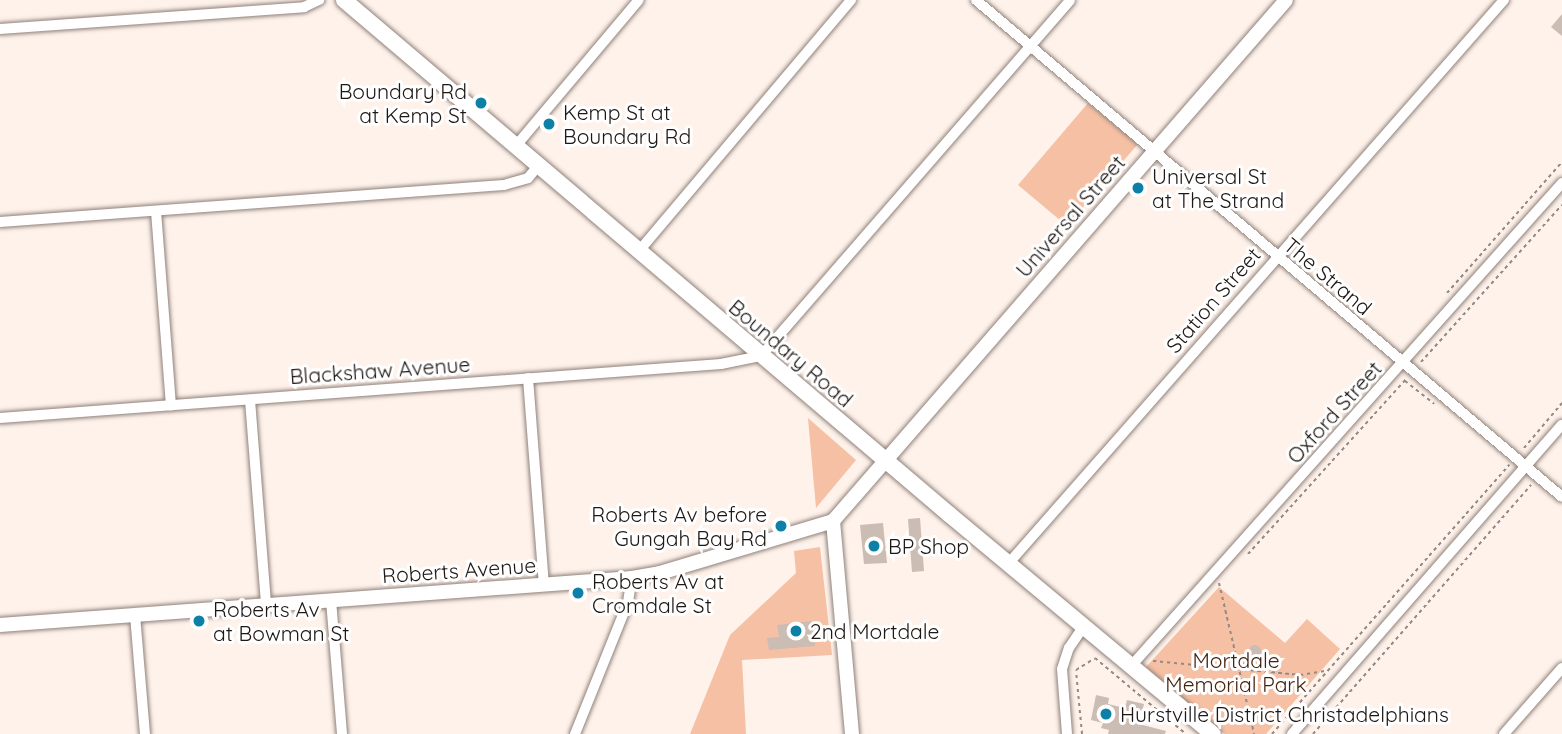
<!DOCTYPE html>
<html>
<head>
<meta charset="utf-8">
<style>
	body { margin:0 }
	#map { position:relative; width:1562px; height:734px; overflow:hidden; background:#fef2eb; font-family:Quicksand,sans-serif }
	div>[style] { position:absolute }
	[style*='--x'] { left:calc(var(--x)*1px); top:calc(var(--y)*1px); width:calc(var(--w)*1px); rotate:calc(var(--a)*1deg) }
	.green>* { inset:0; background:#f6c0a4 }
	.building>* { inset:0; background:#cbbcb4 }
	.round { border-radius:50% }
	.path>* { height:2px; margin-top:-1px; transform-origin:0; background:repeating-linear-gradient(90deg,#938a86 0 3.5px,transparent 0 7px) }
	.roads { filter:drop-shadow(0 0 2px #8f817a) drop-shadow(0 0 2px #8f817a) }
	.minor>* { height:10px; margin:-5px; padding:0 5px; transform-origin:5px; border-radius:5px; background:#fff }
	.tertiary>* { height:14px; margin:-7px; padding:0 7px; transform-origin:7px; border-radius:7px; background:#fff }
	.secondary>* { height:16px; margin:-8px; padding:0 8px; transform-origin:8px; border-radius:8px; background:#fff }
	.dots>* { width:19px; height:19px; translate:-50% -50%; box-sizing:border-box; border:4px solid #fff; border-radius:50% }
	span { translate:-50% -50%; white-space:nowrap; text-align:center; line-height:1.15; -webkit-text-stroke:6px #fff; paint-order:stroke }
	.poi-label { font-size:21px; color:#1d1715 }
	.right { translate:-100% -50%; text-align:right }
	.left { translate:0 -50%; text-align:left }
	.street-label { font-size:21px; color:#1d1715 }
	.park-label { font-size:21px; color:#44220e }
</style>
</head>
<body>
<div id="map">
	<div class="green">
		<div style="clip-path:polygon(1088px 103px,1138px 144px,1067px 226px,1018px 185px)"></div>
		<div style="clip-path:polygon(808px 418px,856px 460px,816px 508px)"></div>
		<div style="clip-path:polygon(820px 547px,832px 655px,742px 660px,746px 734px,690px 734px,730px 635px,796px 573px,794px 551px)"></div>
		<div style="clip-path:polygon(1219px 587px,1285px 643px,1307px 619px,1340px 649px,1266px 734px,1225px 734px,1146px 667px)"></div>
	</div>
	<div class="building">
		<div style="clip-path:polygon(1562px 14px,1562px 36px,1551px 27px)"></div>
		<div style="clip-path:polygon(920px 518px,924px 571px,912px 572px,908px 519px)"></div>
		<div style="clip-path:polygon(883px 523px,887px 563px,864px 564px,860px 525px)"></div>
		<div style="clip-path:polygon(812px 621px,815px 646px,769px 650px,767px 638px,779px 637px,777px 625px)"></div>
		<div class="round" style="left:1249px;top:645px;width:12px;height:12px"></div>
		<div style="clip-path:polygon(1096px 695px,1109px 698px,1108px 704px,1125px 708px,1127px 700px,1144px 704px,1139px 724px,1166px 731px,1165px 734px,1108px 734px,1109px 730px,1101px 728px,1103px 723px,1091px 720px)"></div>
	</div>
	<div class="path">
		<div style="--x:1447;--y:293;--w:174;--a:-48.7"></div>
		<div style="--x:1421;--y:362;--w:211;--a:-48.1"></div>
		<div style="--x:1405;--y:381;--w:37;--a:38"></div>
		<div style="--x:1524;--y:448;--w:59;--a:-49.8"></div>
		<div style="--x:1248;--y:554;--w:236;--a:-47.9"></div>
		<div style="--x:1219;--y:583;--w:155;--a:76.9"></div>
		<div style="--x:1153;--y:661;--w:148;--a:5.4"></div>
		<div style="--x:1300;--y:675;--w:25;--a:-9"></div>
		<div style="--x:1239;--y:670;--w:18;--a:-49"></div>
		<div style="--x:1082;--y:734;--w:64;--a:-95.4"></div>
		<div style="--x:1076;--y:670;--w:22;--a:-32"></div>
		<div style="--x:1095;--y:658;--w:119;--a:39.9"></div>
		<div style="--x:1272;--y:734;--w:359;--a:-48.6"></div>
		<div style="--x:1313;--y:734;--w:331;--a:-48.8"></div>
	</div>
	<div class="roads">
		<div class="minor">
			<div style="--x:976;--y:0;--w:768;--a:40.3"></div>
			<div style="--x:0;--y:29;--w:305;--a:-4.1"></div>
			<div style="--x:304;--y:7;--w:17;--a:-25"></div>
			<div style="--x:515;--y:147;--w:192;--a:-49.9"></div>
			<div style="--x:156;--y:211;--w:195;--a:85.6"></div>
			<div style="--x:0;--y:222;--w:505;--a:-4.2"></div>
			<div style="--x:504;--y:185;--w:25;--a:-16"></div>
			<div style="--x:528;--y:178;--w:16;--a:-50"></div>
			<div style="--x:639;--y:251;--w:329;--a:-49.8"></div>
			<div style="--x:528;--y:378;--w:207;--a:85.6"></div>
			<div style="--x:250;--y:400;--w:205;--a:85.5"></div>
			<div style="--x:0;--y:418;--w:723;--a:-4.28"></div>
			<div style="--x:721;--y:364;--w:41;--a:-11.3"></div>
			<div style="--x:761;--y:356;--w:471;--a:-49"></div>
			<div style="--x:1008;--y:564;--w:751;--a:-48.67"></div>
			<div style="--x:331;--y:600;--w:134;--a:85.3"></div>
			<div style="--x:135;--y:615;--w:119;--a:85.2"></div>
			<div style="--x:1132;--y:665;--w:646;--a:-48.26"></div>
			<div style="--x:575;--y:734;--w:142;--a:-68.1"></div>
			<div style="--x:628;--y:602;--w:24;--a:-81"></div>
			<div style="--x:1067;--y:734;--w:65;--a:-94.4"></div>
			<div style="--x:1062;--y:669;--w:22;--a:-72"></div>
			<div style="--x:1069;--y:648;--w:27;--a:-56"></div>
			<div style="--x:1292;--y:734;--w:410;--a:-48.9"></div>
			<div style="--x:1504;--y:734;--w:88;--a:-48.7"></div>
		</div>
		<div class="tertiary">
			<div style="--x:833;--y:521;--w:214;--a:84.9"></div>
			<div style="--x:0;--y:625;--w:634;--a:-4.25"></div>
			<div style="--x:632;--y:578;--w:28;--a:-10"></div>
			<div style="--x:660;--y:573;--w:181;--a:-16.7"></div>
			<div style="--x:833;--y:521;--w:690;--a:-48.99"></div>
		</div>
		<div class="secondary">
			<div style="--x:344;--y:0;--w:795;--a:40.36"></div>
			<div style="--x:950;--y:515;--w:342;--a:39.8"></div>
		</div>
	</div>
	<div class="dots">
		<div style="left:481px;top:103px;background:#0c80a7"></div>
		<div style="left:549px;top:124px;background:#0c80a7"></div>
		<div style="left:1138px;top:188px;background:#0c80a7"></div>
		<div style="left:781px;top:526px;background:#0c80a7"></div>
		<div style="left:874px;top:546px;background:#0c80a7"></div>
		<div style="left:578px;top:593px;background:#0c80a7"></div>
		<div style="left:199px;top:621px;background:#0c80a7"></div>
		<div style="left:796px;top:631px;background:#0c80a7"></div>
		<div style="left:1106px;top:714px;background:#0c80a7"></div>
	</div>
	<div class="poi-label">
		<span class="right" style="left:467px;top:103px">Boundary Rd<br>at Kemp St</span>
		<span class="left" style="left:563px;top:124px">Kemp St at<br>Boundary Rd</span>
		<span class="left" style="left:1152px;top:188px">Universal St<br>at The Strand</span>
		<span class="right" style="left:767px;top:526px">Roberts Av before<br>Gungah Bay Rd</span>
		<span class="left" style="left:888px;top:546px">BP Shop</span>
		<span class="left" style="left:592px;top:593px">Roberts Av at<br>Cromdale St</span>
		<span class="left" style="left:213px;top:621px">Roberts Av<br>at Bowman St</span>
		<span class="left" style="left:810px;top:631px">2nd Mortdale</span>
		<span class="left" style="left:1120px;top:714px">Hurstville District Christadelphians</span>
	</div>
	<div class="street-label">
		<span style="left:1070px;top:216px;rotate:-49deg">Universal Street</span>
		<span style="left:1328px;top:276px;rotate:40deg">The Strand</span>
		<span style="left:1213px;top:300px;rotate:-49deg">Station Street</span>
		<span style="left:791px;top:353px;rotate:40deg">Boundary Road</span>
		<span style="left:380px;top:370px;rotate:-4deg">Blackshaw Avenue</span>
		<span style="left:1334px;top:412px;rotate:-48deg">Oxford Street</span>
		<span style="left:459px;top:570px;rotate:-4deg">Roberts Avenue</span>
	</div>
	<div class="park-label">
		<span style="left:1236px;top:672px">Mortdale<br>Memorial Park</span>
	</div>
</div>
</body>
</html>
